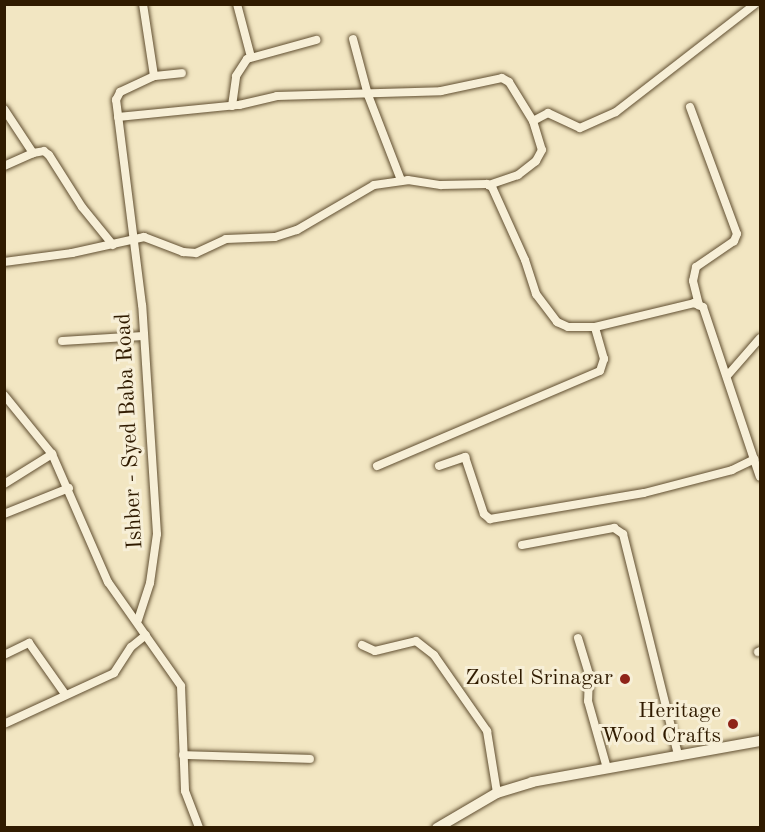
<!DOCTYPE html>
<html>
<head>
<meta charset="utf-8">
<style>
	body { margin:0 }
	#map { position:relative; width:765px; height:832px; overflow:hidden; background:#f2e6c2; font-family:"Old Standard TT",serif }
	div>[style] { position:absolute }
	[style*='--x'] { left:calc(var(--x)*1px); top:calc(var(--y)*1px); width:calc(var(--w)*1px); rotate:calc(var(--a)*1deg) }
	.roads { filter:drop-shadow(0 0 2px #604e30) drop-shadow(0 0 2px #604e30) }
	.street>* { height:8px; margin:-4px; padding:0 4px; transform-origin:4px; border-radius:4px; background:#f7efd7 }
	.secondary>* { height:10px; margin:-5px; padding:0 5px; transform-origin:5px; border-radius:5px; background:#f7efd7 }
	.dots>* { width:16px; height:16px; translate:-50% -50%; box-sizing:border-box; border:3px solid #f7efd7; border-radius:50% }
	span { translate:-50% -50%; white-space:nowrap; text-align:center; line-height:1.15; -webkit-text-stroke:6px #f7efd7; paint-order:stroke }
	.street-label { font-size:22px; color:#301b00 }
	.poi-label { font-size:22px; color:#301b00 }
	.right { translate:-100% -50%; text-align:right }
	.frame { position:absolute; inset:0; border:6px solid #301b00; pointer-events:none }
</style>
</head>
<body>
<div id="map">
	<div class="roads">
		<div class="street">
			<div style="--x:143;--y:4;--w:73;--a:81.3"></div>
			<div style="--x:237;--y:4;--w:55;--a:75.2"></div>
			<div style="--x:353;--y:39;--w:58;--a:75"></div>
			<div style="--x:368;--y:95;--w:91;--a:68.8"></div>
			<div style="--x:232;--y:106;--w:30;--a:-82"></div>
			<div style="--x:236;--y:76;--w:20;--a:-57"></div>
			<div style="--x:247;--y:59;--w:72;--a:-15.4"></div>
			<div style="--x:690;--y:107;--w:135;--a:69.7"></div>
			<div style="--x:737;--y:234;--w:8;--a:113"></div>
			<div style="--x:734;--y:241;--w:46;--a:145.6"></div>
			<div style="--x:696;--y:267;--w:14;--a:102"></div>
			<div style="--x:693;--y:281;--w:25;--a:76"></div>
			<div style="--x:4;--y:109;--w:53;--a:56.6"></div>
			<div style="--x:33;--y:153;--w:11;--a:-10"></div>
			<div style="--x:44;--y:151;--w:6;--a:39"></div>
			<div style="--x:49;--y:155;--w:62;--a:57.6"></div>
			<div style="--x:82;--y:207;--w:49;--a:50.8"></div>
			<div style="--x:118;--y:117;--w:122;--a:-5.7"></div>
			<div style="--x:239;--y:105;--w:39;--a:-13"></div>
			<div style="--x:277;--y:96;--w:164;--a:-1.7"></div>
			<div style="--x:441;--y:91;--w:62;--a:-12"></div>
			<div style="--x:502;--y:78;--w:8;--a:30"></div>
			<div style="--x:509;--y:82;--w:46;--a:58.4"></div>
			<div style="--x:533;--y:121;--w:30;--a:73"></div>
			<div style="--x:542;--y:150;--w:13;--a:119"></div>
			<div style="--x:536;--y:161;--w:23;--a:142"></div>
			<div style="--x:518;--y:175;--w:31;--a:161"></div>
			<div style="--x:533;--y:121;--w:17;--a:-28"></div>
			<div style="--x:548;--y:113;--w:35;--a:25"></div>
			<div style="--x:580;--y:128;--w:39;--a:-24"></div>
			<div style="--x:616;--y:112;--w:176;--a:-37.8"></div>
			<div style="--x:4;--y:166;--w:32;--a:-24"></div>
			<div style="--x:4;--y:262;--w:69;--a:-7.5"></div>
			<div style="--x:72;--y:253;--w:74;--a:-12.5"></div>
			<div style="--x:144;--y:237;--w:42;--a:21"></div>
			<div style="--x:183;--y:252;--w:13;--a:4"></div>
			<div style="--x:196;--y:253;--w:33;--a:-25"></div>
			<div style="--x:226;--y:239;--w:49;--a:-2.3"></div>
			<div style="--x:275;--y:237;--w:23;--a:-18"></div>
			<div style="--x:297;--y:230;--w:89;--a:-30.3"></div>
			<div style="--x:374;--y:185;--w:34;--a:-8"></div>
			<div style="--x:408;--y:180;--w:33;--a:9"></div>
			<div style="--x:441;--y:185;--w:46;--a:-1.2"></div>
			<div style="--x:487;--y:184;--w:6;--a:31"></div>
			<div style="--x:492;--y:187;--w:80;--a:65.7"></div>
			<div style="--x:525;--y:260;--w:36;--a:72"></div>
			<div style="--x:536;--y:294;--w:35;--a:53"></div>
			<div style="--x:557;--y:322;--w:12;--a:24"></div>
			<div style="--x:568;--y:327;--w:27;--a:0"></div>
			<div style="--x:595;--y:327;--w:102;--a:-13.6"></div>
			<div style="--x:694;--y:303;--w:10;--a:24"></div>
			<div style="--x:703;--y:307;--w:179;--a:71.5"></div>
			<div style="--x:62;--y:341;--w:81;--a:-3.5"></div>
			<div style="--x:727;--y:376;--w:50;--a:-49"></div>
			<div style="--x:4;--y:395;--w:76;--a:50.9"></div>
			<div style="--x:52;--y:454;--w:140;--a:66.4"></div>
			<div style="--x:108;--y:582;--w:127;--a:54.9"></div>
			<div style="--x:181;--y:686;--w:105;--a:87.8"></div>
			<div style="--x:185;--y:791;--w:40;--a:69"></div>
			<div style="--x:377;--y:466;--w:242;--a:-23.1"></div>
			<div style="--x:600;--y:371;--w:13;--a:-72"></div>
			<div style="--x:604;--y:359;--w:33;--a:-106"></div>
			<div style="--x:439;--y:466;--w:28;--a:-19"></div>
			<div style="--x:465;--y:457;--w:60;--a:71.6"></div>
			<div style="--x:484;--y:514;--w:8;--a:40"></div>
			<div style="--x:490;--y:519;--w:156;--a:-9.6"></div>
			<div style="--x:644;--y:493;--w:91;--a:-14.6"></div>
			<div style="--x:732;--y:470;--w:25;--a:-26"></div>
			<div style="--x:4;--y:484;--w:57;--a:-32"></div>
			<div style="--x:4;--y:514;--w:70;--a:-21.8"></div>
			<div style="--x:522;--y:545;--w:94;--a:-10.5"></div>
			<div style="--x:614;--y:528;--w:11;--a:34"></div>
			<div style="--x:623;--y:534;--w:228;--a:76"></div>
			<div style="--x:138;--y:620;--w:39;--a:-72"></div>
			<div style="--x:150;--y:583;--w:49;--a:-81.9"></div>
			<div style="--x:157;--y:534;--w:229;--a:-93.7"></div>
			<div style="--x:142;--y:305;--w:207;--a:-97.2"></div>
			<div style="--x:116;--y:100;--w:9;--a:-63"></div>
			<div style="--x:120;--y:92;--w:38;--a:-25"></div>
			<div style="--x:154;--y:76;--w:28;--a:-6"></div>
			<div style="--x:578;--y:638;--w:39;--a:73"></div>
			<div style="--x:589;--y:675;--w:26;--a:92"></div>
			<div style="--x:588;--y:701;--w:70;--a:74.2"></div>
			<div style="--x:362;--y:645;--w:14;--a:25"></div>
			<div style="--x:375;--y:651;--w:42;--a:-13.7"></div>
			<div style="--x:416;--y:641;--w:23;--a:38"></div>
			<div style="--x:434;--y:655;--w:93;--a:55.1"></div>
			<div style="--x:487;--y:731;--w:63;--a:80.8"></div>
			<div style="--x:758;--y:652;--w:2;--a:-27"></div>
			<div style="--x:4;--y:655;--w:28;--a:-26"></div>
			<div style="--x:29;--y:643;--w:62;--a:54.8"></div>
			<div style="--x:6;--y:723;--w:119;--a:-24.8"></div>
			<div style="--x:114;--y:673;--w:31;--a:-57"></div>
			<div style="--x:131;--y:647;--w:19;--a:-39"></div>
			<div style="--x:183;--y:755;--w:127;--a:1.8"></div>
		</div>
		<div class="secondary">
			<div style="--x:437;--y:828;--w:69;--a:-30.3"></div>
			<div style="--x:497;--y:793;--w:37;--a:-17"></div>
			<div style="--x:532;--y:782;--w:232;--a:-10.2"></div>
		</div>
	</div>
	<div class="dots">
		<div style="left:625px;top:679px;background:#8f2418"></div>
		<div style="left:733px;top:724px;background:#8f2418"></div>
	</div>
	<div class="street-label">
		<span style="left:130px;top:431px;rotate:-93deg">Ishber - Syed Baba Road</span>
	</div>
	<div class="poi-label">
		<span class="right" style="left:613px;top:679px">Zostel Srinagar</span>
		<span class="right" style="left:721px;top:724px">Heritage<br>Wood Crafts</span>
	</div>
	<div class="frame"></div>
</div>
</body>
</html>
